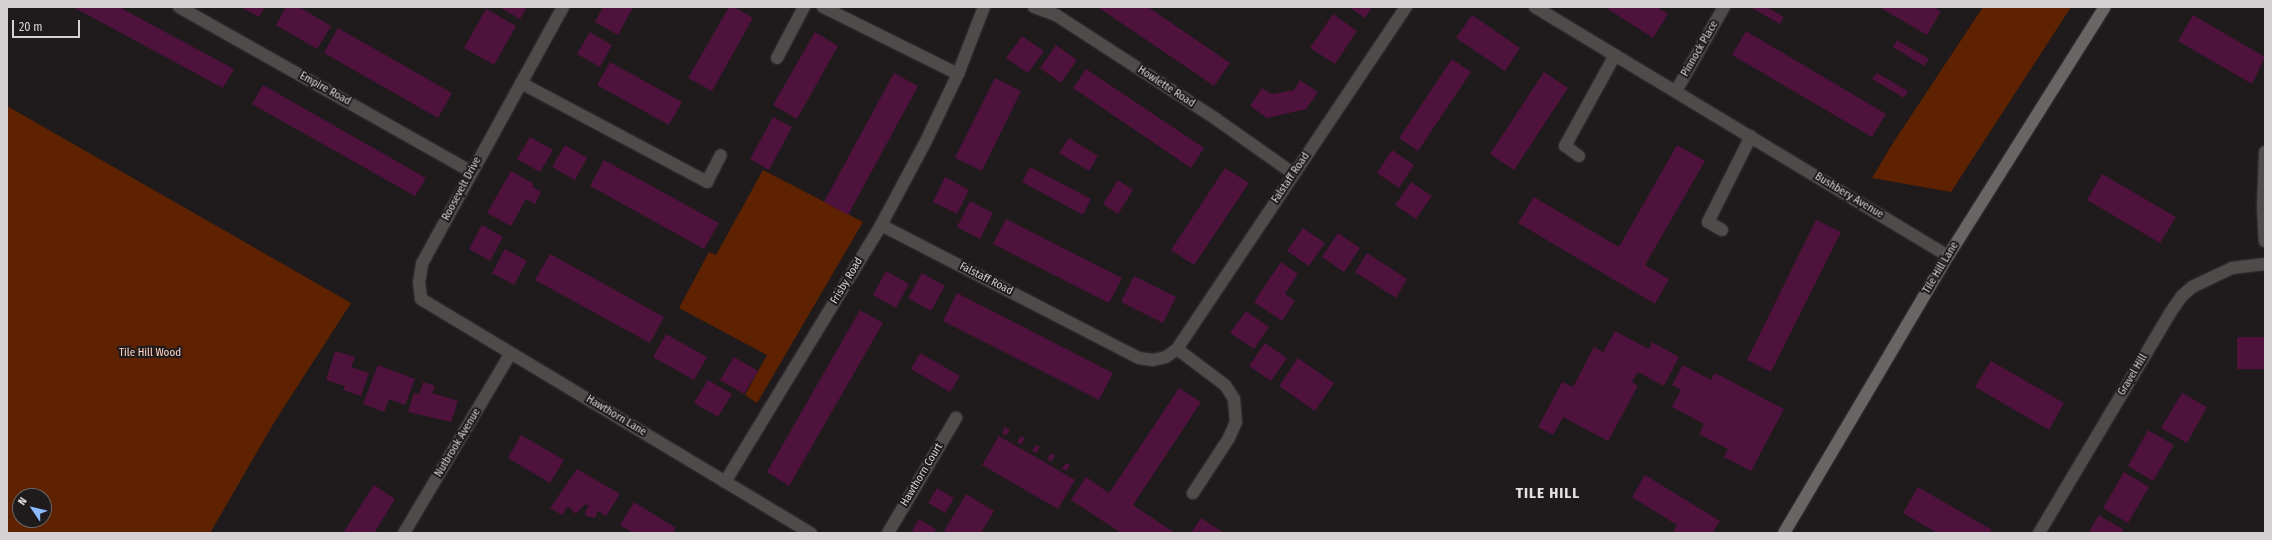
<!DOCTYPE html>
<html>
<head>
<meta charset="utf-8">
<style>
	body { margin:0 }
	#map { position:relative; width:2272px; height:540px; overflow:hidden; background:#1f1a1c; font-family:"Fira Sans Condensed",sans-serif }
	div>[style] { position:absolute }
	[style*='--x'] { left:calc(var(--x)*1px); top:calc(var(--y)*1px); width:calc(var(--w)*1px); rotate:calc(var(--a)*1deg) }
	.green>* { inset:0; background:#5e2200 }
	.building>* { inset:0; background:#4e123d }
	.roads { filter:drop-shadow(0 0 1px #393436) drop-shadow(0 0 1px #393436) }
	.street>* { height:12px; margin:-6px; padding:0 6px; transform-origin:6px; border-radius:6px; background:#4e4b4b }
	.secondary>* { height:12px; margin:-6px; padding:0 6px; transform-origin:6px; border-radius:6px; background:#6a6565 }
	span { translate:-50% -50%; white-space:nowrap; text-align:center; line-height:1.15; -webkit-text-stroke:4px #1f1a1c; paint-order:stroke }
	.street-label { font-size:11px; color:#d6d2d3 }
	.park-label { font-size:11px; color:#ffd5c3 }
	.district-label { font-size:15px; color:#e7e0e1; font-weight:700; letter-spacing:1px }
	.frame { position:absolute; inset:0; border:8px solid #d6d2d3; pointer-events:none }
	.north { position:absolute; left:12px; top:488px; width:40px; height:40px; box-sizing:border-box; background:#1f1a1c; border:1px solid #686465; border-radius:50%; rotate:305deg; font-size:11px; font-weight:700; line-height:16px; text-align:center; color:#d6d2d3 }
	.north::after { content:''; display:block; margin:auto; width:14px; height:18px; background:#8bb9fc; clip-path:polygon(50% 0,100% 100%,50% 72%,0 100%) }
	.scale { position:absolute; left:12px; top:20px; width:68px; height:18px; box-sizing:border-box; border:2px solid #d6d2d3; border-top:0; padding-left:5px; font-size:12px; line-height:14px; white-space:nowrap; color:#d6d2d3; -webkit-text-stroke:3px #1f1a1c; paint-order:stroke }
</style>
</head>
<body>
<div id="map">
	<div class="green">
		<div style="clip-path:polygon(1983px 7px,2071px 7px,1951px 192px,1872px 178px,1891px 146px)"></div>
		<div style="clip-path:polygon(evenodd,7px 106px,351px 303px,275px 421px,210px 533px,7px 533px,7px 106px,20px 496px,44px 496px,44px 520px,20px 520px,20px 496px)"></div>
		<div style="clip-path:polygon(763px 170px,863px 222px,757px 403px,745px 395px,767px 355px,679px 308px,709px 252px,716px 255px)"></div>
	</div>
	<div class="building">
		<div style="clip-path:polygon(73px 7px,119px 7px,234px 69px,223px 88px)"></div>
		<div style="clip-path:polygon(241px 7px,265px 7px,259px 17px)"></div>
		<div style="clip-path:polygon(286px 7px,299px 7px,331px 26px,317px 49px,276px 25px)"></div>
		<div style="clip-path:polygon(499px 7px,527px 7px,520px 19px)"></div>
		<div style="clip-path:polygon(603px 7px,633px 7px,618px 35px,595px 22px)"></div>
		<div style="clip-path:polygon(729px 7px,734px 7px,753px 18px,712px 91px,688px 78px)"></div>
		<div style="clip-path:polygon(1098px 7px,1148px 7px,1230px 63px,1214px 86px)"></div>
		<div style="clip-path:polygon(1349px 7px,1372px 7px,1365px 18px)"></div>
		<div style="clip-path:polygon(1605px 7px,1657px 7px,1668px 14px,1653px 38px)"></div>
		<div style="clip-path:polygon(1750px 7px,1766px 7px,1784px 17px,1780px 24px)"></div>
		<div style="clip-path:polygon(1879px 7px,1933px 7px,1941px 11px,1927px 35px)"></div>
		<div style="clip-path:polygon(486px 9px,516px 26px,494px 65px,464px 48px)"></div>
		<div style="clip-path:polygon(1333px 14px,1357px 31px,1335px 64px,1310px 48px)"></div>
		<div style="clip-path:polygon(1472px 15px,1520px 48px,1505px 71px,1456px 38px)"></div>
		<div style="clip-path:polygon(2193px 15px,2265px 57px,2252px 84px,2178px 41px)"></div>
		<div style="clip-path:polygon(338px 28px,452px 93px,438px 118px,324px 53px)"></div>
		<div style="clip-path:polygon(1746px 31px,1886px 114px,1872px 137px,1732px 55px)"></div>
		<div style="clip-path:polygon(590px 32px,612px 45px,600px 67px,577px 54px)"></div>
		<div style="clip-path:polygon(815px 32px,838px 46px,797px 119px,773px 105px)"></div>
		<div style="clip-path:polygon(1022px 36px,1044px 51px,1028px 73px,1006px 58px)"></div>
		<div style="clip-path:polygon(1897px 40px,1929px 59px,1924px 66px,1893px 47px)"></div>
		<div style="clip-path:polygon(1056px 45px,1077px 60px,1061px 83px,1040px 68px)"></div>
		<div style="clip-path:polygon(1452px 59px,1471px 72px,1418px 151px,1399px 138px)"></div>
		<div style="clip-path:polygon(610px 62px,682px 102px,669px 125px,597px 85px)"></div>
		<div style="clip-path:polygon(1086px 69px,1204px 148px,1191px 168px,1073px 88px)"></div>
		<div style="clip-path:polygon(1544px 72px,1568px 88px,1514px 170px,1490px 154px)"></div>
		<div style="clip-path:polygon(894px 73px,918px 86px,848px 215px,824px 202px)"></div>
		<div style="clip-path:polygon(1877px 73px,1908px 91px,1904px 98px,1872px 79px)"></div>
		<div style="clip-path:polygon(995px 78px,1021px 91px,982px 171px,955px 158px)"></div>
		<div style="clip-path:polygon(1300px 80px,1318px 92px,1306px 109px,1267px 118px,1250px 106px,1262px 88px,1272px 94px,1294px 90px)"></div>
		<div style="clip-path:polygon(263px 85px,426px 178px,415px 196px,252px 104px)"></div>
		<div style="clip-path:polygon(773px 117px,792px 127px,769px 170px,750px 159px)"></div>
		<div style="clip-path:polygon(530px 137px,553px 150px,540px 172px,517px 159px)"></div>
		<div style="clip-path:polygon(1069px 138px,1098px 156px,1089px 171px,1059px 153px)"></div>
		<div style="clip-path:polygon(565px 145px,587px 158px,575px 180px,552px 167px)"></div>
		<div style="clip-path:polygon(1677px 145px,1705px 161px,1645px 265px,1669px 279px,1655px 304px,1518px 223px,1534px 197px,1619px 247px)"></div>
		<div style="clip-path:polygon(1392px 150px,1414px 165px,1399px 188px,1377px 173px)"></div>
		<div style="clip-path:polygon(604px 160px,719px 223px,704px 249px,590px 186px)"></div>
		<div style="clip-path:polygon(1030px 167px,1091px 199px,1083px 215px,1022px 182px)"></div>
		<div style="clip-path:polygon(1225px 168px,1249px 183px,1194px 265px,1171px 250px)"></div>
		<div style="clip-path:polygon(511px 171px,534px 184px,532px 187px,541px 192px,535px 204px,526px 199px,511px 226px,487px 213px)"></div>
		<div style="clip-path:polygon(2102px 174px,2176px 217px,2160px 243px,2087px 200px)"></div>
		<div style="clip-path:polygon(945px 177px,969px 190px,957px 214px,933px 202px)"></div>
		<div style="clip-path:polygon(1118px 180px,1133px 190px,1118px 214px,1103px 204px)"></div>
		<div style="clip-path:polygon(1411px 182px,1432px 196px,1416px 219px,1395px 205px)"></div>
		<div style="clip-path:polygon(970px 201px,993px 213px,980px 239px,957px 227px)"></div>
		<div style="clip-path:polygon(1006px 219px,1122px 278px,1109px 303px,993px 244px)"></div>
		<div style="clip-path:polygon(1816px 220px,1841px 232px,1771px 372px,1747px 360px)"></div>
		<div style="clip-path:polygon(482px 225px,503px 237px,490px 261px,469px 249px)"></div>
		<div style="clip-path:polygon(1303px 228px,1325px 243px,1309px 266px,1287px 251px)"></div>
		<div style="clip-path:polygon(1338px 233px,1360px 248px,1344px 272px,1322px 257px)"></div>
		<div style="clip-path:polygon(505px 249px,527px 261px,514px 285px,492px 273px)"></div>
		<div style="clip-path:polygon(1367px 253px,1407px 279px,1396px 298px,1355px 272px)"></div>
		<div style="clip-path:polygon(550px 254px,664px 317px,650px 343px,535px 280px)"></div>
		<div style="clip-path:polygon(1281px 262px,1298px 274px,1285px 294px,1295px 301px,1282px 321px,1254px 302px)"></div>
		<div style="clip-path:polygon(886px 271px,909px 284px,896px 308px,873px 295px)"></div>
		<div style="clip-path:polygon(922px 273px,945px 286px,931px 311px,908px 298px)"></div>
		<div style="clip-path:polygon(1134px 276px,1176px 297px,1163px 323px,1121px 302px)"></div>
		<div style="clip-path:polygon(957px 293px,1113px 373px,1099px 400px,943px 321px)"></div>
		<div style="clip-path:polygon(860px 310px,883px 323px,789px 486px,767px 472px)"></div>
		<div style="clip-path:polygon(1246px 311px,1269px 327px,1254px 349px,1230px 333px)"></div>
		<div style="clip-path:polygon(1615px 331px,1649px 349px,1652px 342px,1679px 357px,1664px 386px,1638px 372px,1632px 382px,1638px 386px,1608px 441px,1563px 417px,1553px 435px,1538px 427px,1562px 382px,1573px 387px,1594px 347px,1603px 352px)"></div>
		<div style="clip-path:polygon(666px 334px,707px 357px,694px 380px,653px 357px)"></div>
		<div style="clip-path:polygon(2237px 337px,2265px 337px,2265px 369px,2237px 369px)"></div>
		<div style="clip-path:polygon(1265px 343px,1287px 358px,1271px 381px,1249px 366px)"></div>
		<div style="clip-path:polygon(335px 351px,355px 357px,351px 367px,369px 373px,361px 396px,343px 390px,345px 386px,326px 380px)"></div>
		<div style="clip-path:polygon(920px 353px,960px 376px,950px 392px,911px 369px)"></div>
		<div style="clip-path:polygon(734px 357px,758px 371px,744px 394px,720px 380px)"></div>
		<div style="clip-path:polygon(1298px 358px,1334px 383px,1315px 411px,1279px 386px)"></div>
		<div style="clip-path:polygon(1991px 361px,2064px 403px,2049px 430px,1975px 387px)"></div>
		<div style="clip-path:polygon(378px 365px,415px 379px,405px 405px,389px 399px,384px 412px,363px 404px)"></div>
		<div style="clip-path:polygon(1683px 365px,1711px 380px,1715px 373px,1784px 409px,1751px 471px,1724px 457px,1728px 449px,1699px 434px,1704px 424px,1672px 407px,1681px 390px,1672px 385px)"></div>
		<div style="clip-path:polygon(708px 380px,732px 394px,718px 417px,694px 403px)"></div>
		<div style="clip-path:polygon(423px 382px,435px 386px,432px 393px,458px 401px,451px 422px,408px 412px,414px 393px,419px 394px)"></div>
		<div style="clip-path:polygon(1179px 388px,1201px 402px,1133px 505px,1175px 533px,1121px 533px,1071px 500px,1086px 477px,1109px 493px)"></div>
		<div style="clip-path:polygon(2182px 393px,2207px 407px,2187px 443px,2161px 428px)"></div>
		<div style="clip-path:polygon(1005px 427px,1010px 430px,1006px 436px,1002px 433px)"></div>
		<div style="clip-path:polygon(2148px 430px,2174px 445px,2153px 481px,2128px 466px)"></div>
		<div style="clip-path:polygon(521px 435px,564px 460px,550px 483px,508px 458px)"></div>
		<div style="clip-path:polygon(999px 436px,1075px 480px,1058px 509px,982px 465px)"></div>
		<div style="clip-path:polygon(1021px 436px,1025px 438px,1021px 445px,1017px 442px)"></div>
		<div style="clip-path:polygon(1036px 445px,1040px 447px,1036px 453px,1032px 451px)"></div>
		<div style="clip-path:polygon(1051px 453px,1055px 456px,1051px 462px,1047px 459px)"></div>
		<div style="clip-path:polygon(1066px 463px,1070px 465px,1066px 471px,1062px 469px)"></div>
		<div style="clip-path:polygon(577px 469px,620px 494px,606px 516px,598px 511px,595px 518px,586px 516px,585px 512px,589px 506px,585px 504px,576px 514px,568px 506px,562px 515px,550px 508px)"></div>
		<div style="clip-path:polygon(2124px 472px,2149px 487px,2128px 523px,2103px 508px)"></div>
		<div style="clip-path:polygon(1645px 475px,1720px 521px,1712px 533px,1673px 533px,1677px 525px,1632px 497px)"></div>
		<div style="clip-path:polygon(374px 485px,395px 499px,374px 533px,343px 533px)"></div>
		<div style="clip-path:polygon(1918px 487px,1992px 530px,1990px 533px,1937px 533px,1903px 513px)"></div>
		<div style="clip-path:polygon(937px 488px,954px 498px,945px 513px,928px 503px)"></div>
		<div style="clip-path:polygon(966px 494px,994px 511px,981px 533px,943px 533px)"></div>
		<div style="clip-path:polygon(634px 502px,676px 528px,673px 533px,633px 533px,620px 525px)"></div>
		<div style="clip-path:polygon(2099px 515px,2124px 530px,2122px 533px,2088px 533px)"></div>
		<div style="clip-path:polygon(1201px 518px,1224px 533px,1191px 533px)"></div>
		<div style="clip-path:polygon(919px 519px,936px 529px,934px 533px,911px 533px)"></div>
	</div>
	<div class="roads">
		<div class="street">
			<div style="--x:179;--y:7;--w:336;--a:29.4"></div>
			<div style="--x:563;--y:7;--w:293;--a:118.8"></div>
			<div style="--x:422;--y:264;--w:18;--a:99"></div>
			<div style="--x:419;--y:282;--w:17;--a:83"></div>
			<div style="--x:421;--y:299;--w:455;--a:31"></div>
			<div style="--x:823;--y:7;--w:151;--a:26.4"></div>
			<div style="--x:1034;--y:7;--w:23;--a:20"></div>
			<div style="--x:1056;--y:15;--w:191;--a:33"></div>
			<div style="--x:1216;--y:119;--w:95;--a:35.2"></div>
			<div style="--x:1535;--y:7;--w:482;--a:31.1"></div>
			<div style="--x:777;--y:58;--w:58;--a:-62.1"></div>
			<div style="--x:521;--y:83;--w:211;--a:28"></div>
			<div style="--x:707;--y:182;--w:30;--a:-63"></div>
			<div style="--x:1676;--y:91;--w:97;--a:-60.3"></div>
			<div style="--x:2265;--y:152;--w:55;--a:92.1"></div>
			<div style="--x:2263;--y:207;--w:34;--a:87"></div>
			<div style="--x:1579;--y:156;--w:17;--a:-144"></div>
			<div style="--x:1565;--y:146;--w:104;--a:-61.2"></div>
			<div style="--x:881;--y:225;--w:290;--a:27.3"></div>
			<div style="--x:1139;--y:358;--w:14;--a:8"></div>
			<div style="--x:1153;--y:360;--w:13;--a:-13"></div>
			<div style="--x:1166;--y:357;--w:14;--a:-36"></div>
			<div style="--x:1177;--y:349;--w:412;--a:-56.2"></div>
			<div style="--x:1722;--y:230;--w:16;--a:-150"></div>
			<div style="--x:1708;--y:222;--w:96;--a:-63.4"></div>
			<div style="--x:1177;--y:349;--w:60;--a:36.9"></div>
			<div style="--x:1225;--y:385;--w:17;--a:57"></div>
			<div style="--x:1234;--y:399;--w:23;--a:85"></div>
			<div style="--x:1236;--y:422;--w:17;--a:114"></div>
			<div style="--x:1229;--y:438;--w:66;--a:123.2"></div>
			<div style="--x:725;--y:482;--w:301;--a:-58.7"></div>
			<div style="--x:881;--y:225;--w:93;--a:-61.8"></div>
			<div style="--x:925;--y:143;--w:76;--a:-64.4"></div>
			<div style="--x:958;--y:74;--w:72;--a:-68.8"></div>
			<div style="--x:404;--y:533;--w:209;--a:-59.3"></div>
			<div style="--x:888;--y:533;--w:134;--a:-59.4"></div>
			<div style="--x:2039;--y:533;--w:256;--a:-59.2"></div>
			<div style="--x:2170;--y:313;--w:21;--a:-55"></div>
			<div style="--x:2182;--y:296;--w:13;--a:-42"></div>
			<div style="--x:2192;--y:287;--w:44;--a:-25.4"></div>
			<div style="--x:2232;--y:268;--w:33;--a:-7"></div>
		</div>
		<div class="secondary">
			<div style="--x:1784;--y:533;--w:322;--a:-59.4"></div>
			<div style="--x:1948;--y:256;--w:294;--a:-57.8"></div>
		</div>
	</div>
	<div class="street-label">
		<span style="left:1700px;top:49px;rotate:-60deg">Pinnock Place</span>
		<span style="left:1166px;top:87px;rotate:33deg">Howlette Road</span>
		<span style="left:325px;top:89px;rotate:29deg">Empire Road</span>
		<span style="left:1291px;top:178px;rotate:-56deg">Falstaff Road</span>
		<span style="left:462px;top:189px;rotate:-62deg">Roosevelt Drive</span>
		<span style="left:1849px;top:196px;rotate:31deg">Bushbery Avenue</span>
		<span style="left:1941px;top:268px;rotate:-59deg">Tile Hill Lane</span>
		<span style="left:986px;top:279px;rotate:27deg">Falstaff Road</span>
		<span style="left:847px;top:281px;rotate:-59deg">Frisby Road</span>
		<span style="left:2133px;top:375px;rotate:-59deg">Gravel Hill</span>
		<span style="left:616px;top:416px;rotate:31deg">Hawthorn Lane</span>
		<span style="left:458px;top:443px;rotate:-59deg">Nutbrook Avenue</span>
		<span style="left:922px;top:475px;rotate:-59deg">Hawthorn Court</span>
	</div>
	<div class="park-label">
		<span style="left:150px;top:353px">Tile Hill Wood</span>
	</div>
	<div class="district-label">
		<span style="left:1548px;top:494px">TILE HILL</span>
	</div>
	<div class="frame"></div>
	<div class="north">N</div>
	<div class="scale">20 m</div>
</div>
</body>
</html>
